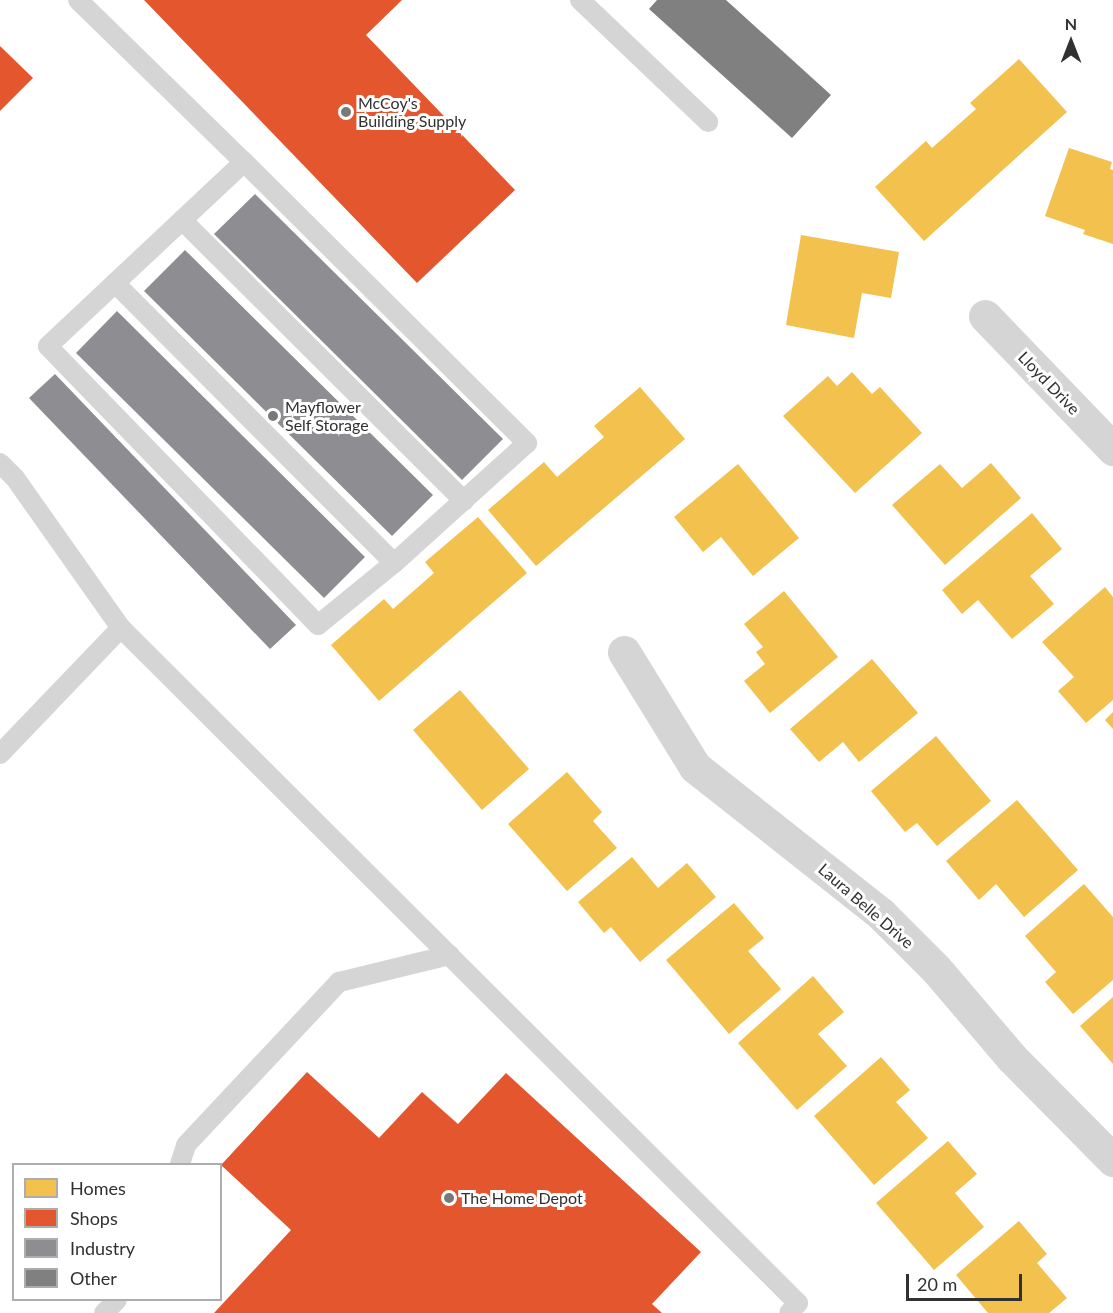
<!DOCTYPE html>
<html>
<head>
<meta charset="utf-8">
<style>
	body { margin:0 }
	#map { position:relative; width:1113px; height:1313px; overflow:hidden; background:#fff; font-family:Lato,sans-serif }
	div>[style] { position:absolute }
	[style*='--x'] { left:calc(var(--x)*1px); top:calc(var(--y)*1px); width:calc(var(--w)*1px); rotate:calc(var(--a)*1deg) }
	.homes>* { inset:0; background:#f2c14e }
	.shops>* { inset:0; background:#e4572e }
	.industry>* { inset:0; background:#8d8d92 }
	.building>* { inset:0; background:#808080 }
	.lane>* { height:20px; margin:-10px; padding:0 10px; transform-origin:10px; border-radius:10px; background:#d5d5d5 }
	.street>* { height:33px; margin:-16.5px; padding:0 16.5px; transform-origin:16.5px; border-radius:16.5px; background:#d5d5d5 }
	.dots>* { width:16px; height:16px; translate:-50% -50%; box-sizing:border-box; border:3px solid #fff; border-radius:50% }
	span { translate:-50% -50%; white-space:nowrap; text-align:center; line-height:1.15; -webkit-text-stroke:6px #fff; paint-order:stroke }
	.poi-label { font-size:16px; color:#313131 }
	.left { translate:0 -50%; text-align:left }
	.street-label { font-size:16px; color:#313131 }
	.legend { position:absolute; left:12px; top:1163px; width:210px; height:138px; box-sizing:border-box; background:#fff; border:2px solid #adadad; margin:0; padding:8px 10px; list-style:none; font-size:18px; color:#313131 }
	.legend li { display:flex; align-items:center; gap:12px; height:30px }
	.legend b { width:30px; border:2px solid #adadad }
	.north { position:absolute; left:1041px; top:12px; width:60px; height:60px; -webkit-text-stroke:4px #fff; paint-order:stroke; rotate:0deg; font-size:16px; font-weight:700; line-height:24px; text-align:center; color:#313131 }
	.north::after { content:''; display:block; margin:auto; width:21px; height:27px; background:#313131; clip-path:polygon(50% 0,100% 100%,50% 72%,0 100%) }
	.scale { position:absolute; left:906px; top:1274px; width:116px; height:27px; box-sizing:border-box; border:3px solid #313131; border-top:0; padding-left:8px; font-size:18px; line-height:21px; white-space:nowrap; color:#313131; -webkit-text-stroke:4px #fff; paint-order:stroke }
</style>
</head>
<body>
<div id="map">
	<div class="homes">
		<div style="clip-path:polygon(1019px 59px,1067px 112px,924px 241px,875px 187px,926px 141px,932px 148px,976px 109px,970px 103px)"></div>
		<div style="clip-path:polygon(1069px 148px,1112px 162px,1110px 169px,1113px 170px,1113px 244px,1083px 234px,1085px 230px,1045px 216px)"></div>
		<div style="clip-path:polygon(801px 235px,899px 252px,891px 298px,862px 293px,854px 338px,786px 325px)"></div>
		<div style="clip-path:polygon(852px 372px,872px 394px,880px 387px,922px 433px,855px 493px,783px 416px,828px 376px,837px 386px)"></div>
		<div style="clip-path:polygon(640px 387px,685px 439px,536px 566px,488px 510px,544px 462px,557px 477px,604px 437px,594px 426px)"></div>
		<div style="clip-path:polygon(991px 463px,1021px 498px,945px 565px,892px 505px,940px 464px,962px 488px)"></div>
		<div style="clip-path:polygon(738px 464px,799px 538px,753px 576px,721px 537px,703px 552px,674px 517px)"></div>
		<div style="clip-path:polygon(1032px 513px,1062px 549px,1030px 576px,1054px 604px,1012px 639px,978px 600px,962px 614px,942px 590px)"></div>
		<div style="clip-path:polygon(478px 517px,527px 573px,379px 701px,331px 645px,384px 599px,393px 609px,434px 573px,425px 562px)"></div>
		<div style="clip-path:polygon(1105px 587px,1113px 597px,1113px 700px,1086px 723px,1058px 691px,1074px 677px,1042px 642px)"></div>
		<div style="clip-path:polygon(784px 591px,838px 657px,770px 713px,744px 681px,765px 664px,756px 652px,763px 647px,744px 624px)"></div>
		<div style="clip-path:polygon(872px 659px,918px 713px,859px 762px,843px 742px,819px 762px,790px 729px)"></div>
		<div style="clip-path:polygon(460px 690px,529px 769px,482px 810px,413px 730px)"></div>
		<div style="clip-path:polygon(1113px 712px,1113px 729px,1105px 720px)"></div>
		<div style="clip-path:polygon(936px 736px,991px 801px,937px 846px,917px 823px,905px 832px,871px 791px)"></div>
		<div style="clip-path:polygon(567px 772px,602px 812px,593px 821px,617px 848px,567px 891px,508px 824px)"></div>
		<div style="clip-path:polygon(1017px 800px,1078px 870px,1024px 917px,996px 884px,979px 900px,946px 861px)"></div>
		<div style="clip-path:polygon(632px 857px,658px 888px,687px 863px,716px 897px,640px 962px,611px 927px,604px 933px,578px 902px)"></div>
		<div style="clip-path:polygon(1084px 884px,1113px 917px,1113px 980px,1073px 1014px,1045px 982px,1056px 972px,1025px 936px)"></div>
		<div style="clip-path:polygon(734px 903px,764px 938px,748px 951px,781px 989px,729px 1034px,666px 960px)"></div>
		<div style="clip-path:polygon(813px 976px,844px 1012px,818px 1034px,847px 1066px,797px 1110px,738px 1043px)"></div>
		<div style="clip-path:polygon(1113px 997px,1113px 1064px,1080px 1026px)"></div>
		<div style="clip-path:polygon(881px 1057px,910px 1090px,896px 1102px,928px 1138px,874px 1185px,814px 1116px)"></div>
		<div style="clip-path:polygon(948px 1141px,977px 1174px,955px 1193px,984px 1227px,934px 1270px,876px 1203px)"></div>
		<div style="clip-path:polygon(1019px 1221px,1047px 1254px,1037px 1263px,1067px 1298px,1049px 1313px,988px 1313px,956px 1275px)"></div>
	</div>
	<div class="shops">
		<div style="clip-path:polygon(144px 0,402px 0,366px 35px,515px 190px,417px 283px)"></div>
		<div style="clip-path:polygon(0 46px,33px 78px,0 111px)"></div>
		<div style="clip-path:polygon(307px 1072px,379px 1138px,422px 1092px,458px 1124px,506px 1073px,701px 1252px,652px 1304px,662px 1313px,214px 1313px,291px 1230px,221px 1165px)"></div>
	</div>
	<div class="industry">
		<div style="clip-path:polygon(255px 194px,503px 439px,462px 480px,214px 234px)"></div>
		<div style="clip-path:polygon(185px 250px,433px 495px,392px 536px,144px 291px)"></div>
		<div style="clip-path:polygon(117px 311px,365px 557px,324px 598px,76px 353px)"></div>
		<div style="clip-path:polygon(55px 374px,296px 625px,270px 649px,29px 398px)"></div>
	</div>
	<div class="building">
		<div style="clip-path:polygon(657px 0,726px 0,831px 95px,792px 138px,649px 9px)"></div>
	</div>
	<div class="lane">
		<div style="--x:78;--y:0;--w:232;--a:44.3"></div>
		<div style="--x:244;--y:162;--w:399;--a:44.8"></div>
		<div style="--x:527;--y:443;--w:179;--a:137.9"></div>
		<div style="--x:394;--y:563;--w:98;--a:140.8"></div>
		<div style="--x:318;--y:625;--w:388;--a:-134.1"></div>
		<div style="--x:48;--y:346;--w:269;--a:-43.2"></div>
		<div style="--x:580;--y:0;--w:177;--a:43.6"></div>
		<div style="--x:182;--y:220;--w:398;--a:44.9"></div>
		<div style="--x:115;--y:283;--w:395;--a:45.1"></div>
		<div style="--x:0;--y:463;--w:21;--a:45"></div>
		<div style="--x:15;--y:478;--w:184;--a:54.8"></div>
		<div style="--x:0;--y:754;--w:175;--a:-46.2"></div>
		<div style="--x:121;--y:628;--w:956;--a:44.92"></div>
		<div style="--x:798;--y:1303;--w:13;--a:132"></div>
		<div style="--x:180;--y:1164;--w:20;--a:-72"></div>
		<div style="--x:186;--y:1145;--w:224;--a:-46.8"></div>
		<div style="--x:339;--y:982;--w:114;--a:-13.7"></div>
		<div style="--x:104;--y:1313;--w:18;--a:-45"></div>
	</div>
	<div class="street">
		<div style="--x:985;--y:316;--w:185;--a:46.1"></div>
		<div style="--x:624;--y:652;--w:135;--a:58.3"></div>
		<div style="--x:695;--y:767;--w:236;--a:38.3"></div>
		<div style="--x:880;--y:913;--w:79;--a:45"></div>
		<div style="--x:936;--y:969;--w:117;--a:49.5"></div>
		<div style="--x:1012;--y:1058;--w:144;--a:45.3"></div>
	</div>
	<div class="dots">
		<div style="left:346px;top:112px;background:#797979"></div>
		<div style="left:273px;top:416px;background:#797979"></div>
		<div style="left:449px;top:1198px;background:#797979"></div>
	</div>
	<div class="poi-label">
		<span class="left" style="left:358px;top:112px">McCoy's<br>Building Supply</span>
		<span class="left" style="left:285px;top:416px">Mayflower<br>Self Storage</span>
		<span class="left" style="left:461px;top:1198px">The Home Depot</span>
	</div>
	<div class="street-label">
		<span style="left:1049px;top:383px;rotate:46deg">Lloyd Drive</span>
		<span style="left:866px;top:906px;rotate:41deg">Laura Belle Drive</span>
	</div>
	<ul class="legend">
	<li><b style="height:16px;background:#f2c14e"></b>Homes</li>
	<li><b style="height:16px;background:#e4572e"></b>Shops</li>
	<li><b style="height:16px;background:#8d8d92"></b>Industry</li>
	<li><b style="height:16px;background:#808080"></b>Other</li>
	</ul>
	<div class="north">N</div>
	<div class="scale">20 m</div>
</div>
</body>
</html>
